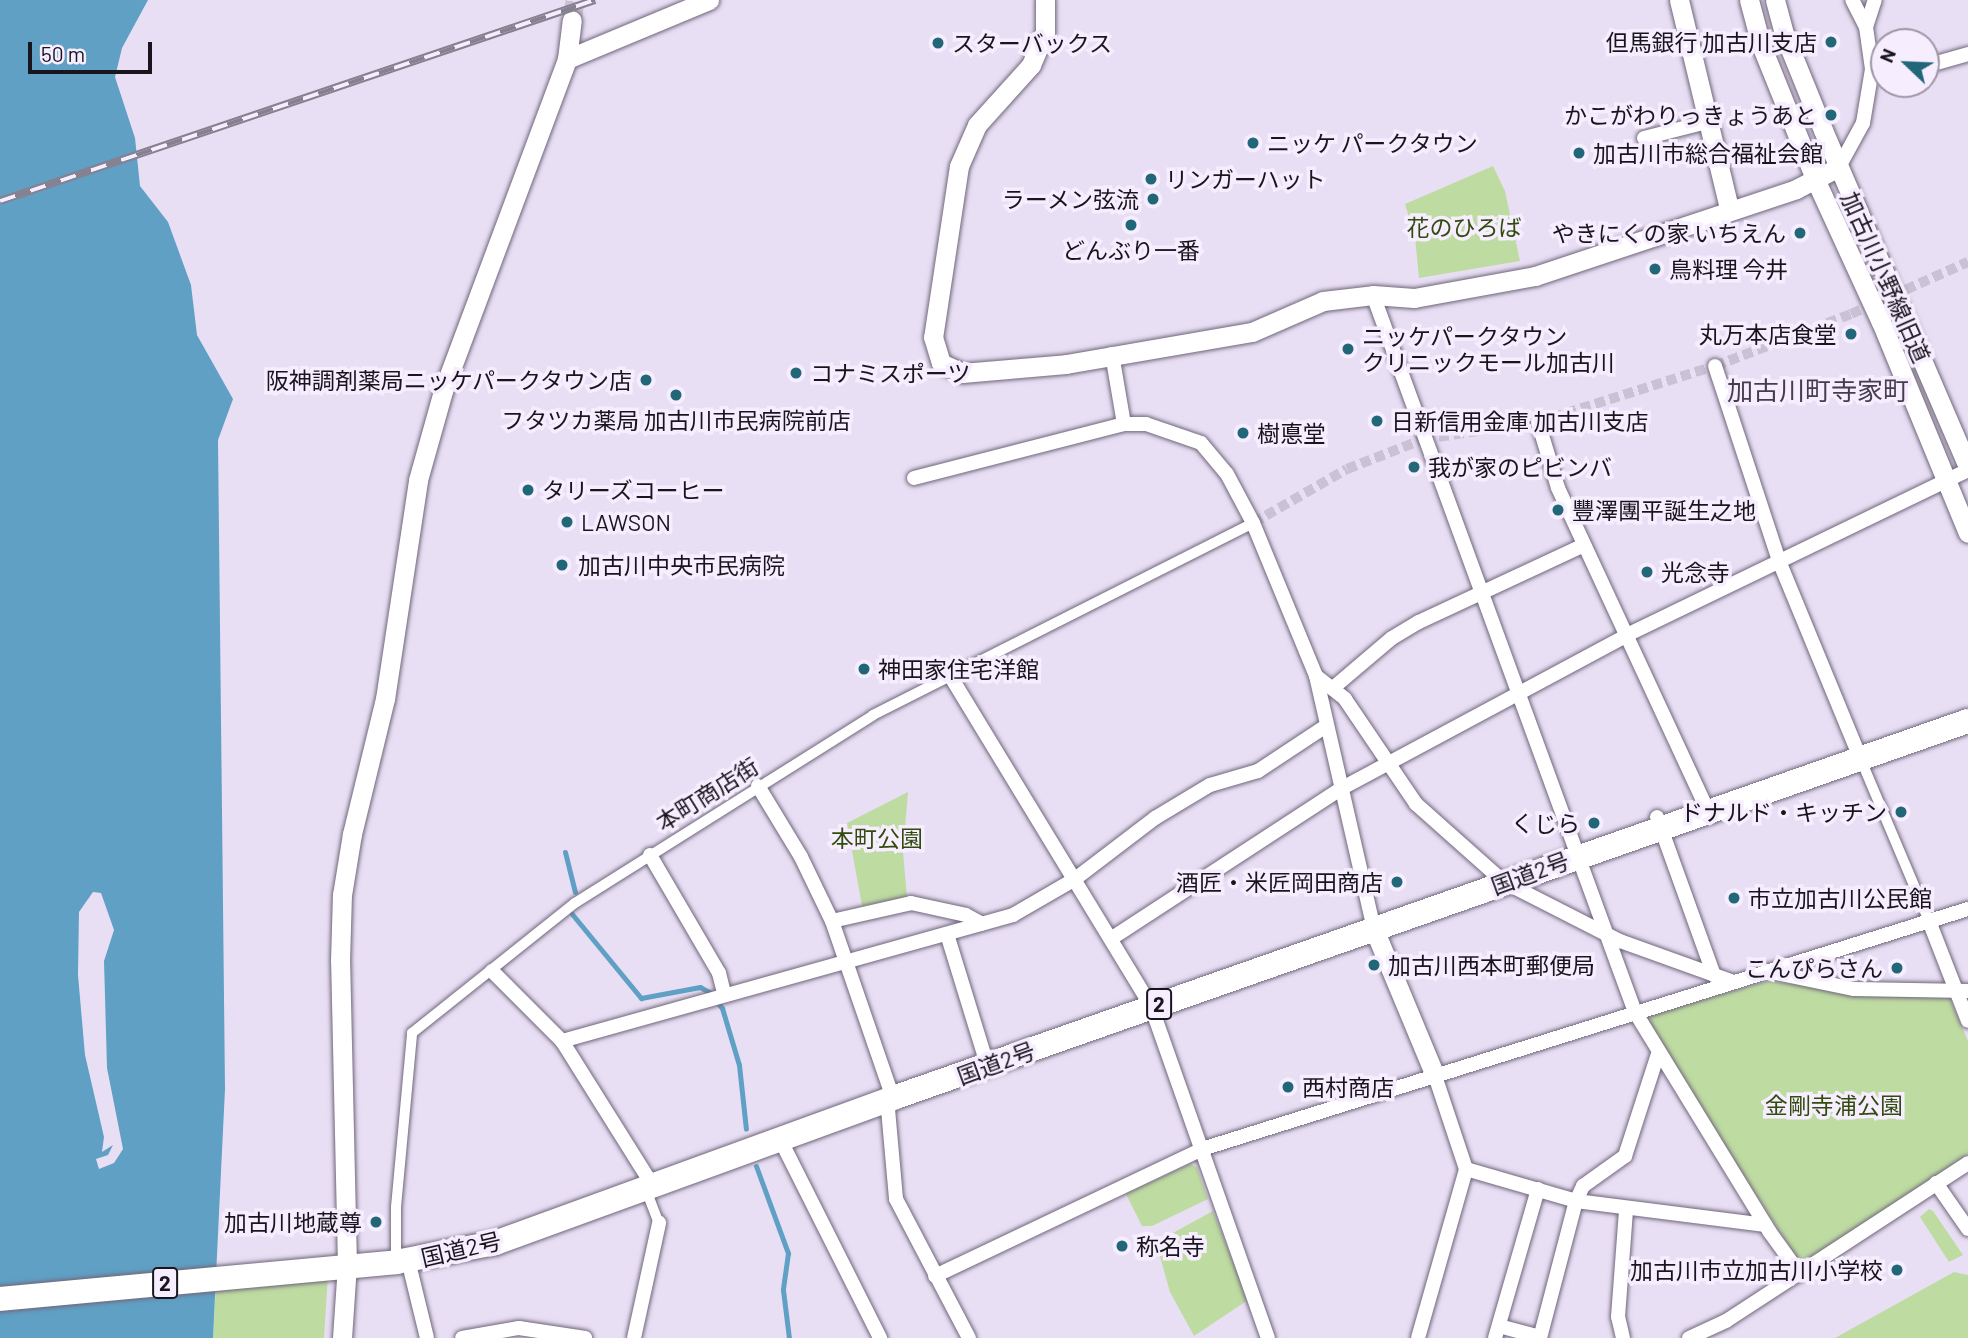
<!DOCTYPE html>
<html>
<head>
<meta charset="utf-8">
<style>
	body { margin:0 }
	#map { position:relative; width:1968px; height:1338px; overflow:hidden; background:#e9dff5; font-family:Barlow,"Noto Sans JP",sans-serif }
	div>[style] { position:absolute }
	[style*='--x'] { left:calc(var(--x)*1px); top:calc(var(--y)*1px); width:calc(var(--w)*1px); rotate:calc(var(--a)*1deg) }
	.green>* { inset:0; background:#bedba2 }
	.water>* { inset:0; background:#60a0c4 }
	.stream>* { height:5px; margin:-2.5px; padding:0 2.5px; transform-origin:2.5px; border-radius:2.5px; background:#60a0c4 }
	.pedestrian-tunnel>* { height:10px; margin-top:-5px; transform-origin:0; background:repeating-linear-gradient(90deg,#cac1d5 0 10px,transparent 0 15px) }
	.tertiary-tunnel>* { height:19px; margin-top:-9.5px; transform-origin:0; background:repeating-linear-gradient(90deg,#cac1d5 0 19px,transparent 0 29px) }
	.roads { filter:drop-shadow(0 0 2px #70667a) drop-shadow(0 0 2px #70667a) }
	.pedestrian>* { height:10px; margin:-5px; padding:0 5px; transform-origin:5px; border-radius:5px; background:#fff }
	.minor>* { height:14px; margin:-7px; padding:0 7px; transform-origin:7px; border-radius:7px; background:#fff }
	.tertiary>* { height:19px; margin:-9.5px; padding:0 9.5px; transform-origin:9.5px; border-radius:9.5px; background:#fff }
	.trunk>* { height:24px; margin:-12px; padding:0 12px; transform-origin:12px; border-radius:12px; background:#fff }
	.rail>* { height:8px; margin-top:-4px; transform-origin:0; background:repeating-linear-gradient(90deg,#f6edff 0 16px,#878090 0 32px); box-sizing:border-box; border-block:2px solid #878090 }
	.dots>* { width:19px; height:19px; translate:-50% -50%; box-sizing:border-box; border:4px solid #f6edff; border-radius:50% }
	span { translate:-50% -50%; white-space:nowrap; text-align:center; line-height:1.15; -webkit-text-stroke:7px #f6edff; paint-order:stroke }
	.shield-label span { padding:2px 5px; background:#f6edff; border:2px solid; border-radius:5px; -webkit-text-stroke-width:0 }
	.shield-label { font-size:21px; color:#19151d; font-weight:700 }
	.poi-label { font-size:23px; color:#19151d }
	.right { translate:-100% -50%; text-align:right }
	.left { translate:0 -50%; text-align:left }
	.park-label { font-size:23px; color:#314b0c }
	.street-label { font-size:23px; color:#19151d }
	.quarter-label { font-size:26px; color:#463d4f }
	.north { position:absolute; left:1870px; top:28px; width:70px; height:70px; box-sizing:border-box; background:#f6edff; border:2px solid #9e97a5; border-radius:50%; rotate:293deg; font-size:19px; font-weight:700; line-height:28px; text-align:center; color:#19151d }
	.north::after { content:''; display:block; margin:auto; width:24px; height:32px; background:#226777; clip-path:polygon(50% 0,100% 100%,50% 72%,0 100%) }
	.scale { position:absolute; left:28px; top:42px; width:124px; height:32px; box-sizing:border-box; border:4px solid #19151d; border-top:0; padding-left:9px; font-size:21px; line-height:24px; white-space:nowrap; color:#19151d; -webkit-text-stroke:5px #f6edff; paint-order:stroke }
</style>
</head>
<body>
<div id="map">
	<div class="green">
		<div style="clip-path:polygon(1493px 166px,1505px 191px,1520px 261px,1419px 278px,1415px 237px,1405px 204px)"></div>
		<div style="clip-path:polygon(908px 792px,903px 852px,907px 897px,862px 906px,847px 823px)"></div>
		<div style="clip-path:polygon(1768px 981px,1894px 997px,1938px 994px,1949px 997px,1968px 1041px,1968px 1154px,1808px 1262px,1798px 1260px,1648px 1026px,1652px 1014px)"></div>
		<div style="clip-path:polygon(1190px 1164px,1197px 1167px,1208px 1199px,1152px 1226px,1142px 1226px,1126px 1194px)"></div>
		<div style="clip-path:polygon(1929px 1209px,1933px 1211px,1963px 1255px,1949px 1262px,1920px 1217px)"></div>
		<div style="clip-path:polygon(1213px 1211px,1248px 1300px,1194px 1336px,1170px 1292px,1157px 1246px,1160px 1240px)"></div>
		<div style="clip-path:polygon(1954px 1272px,1968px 1275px,1968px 1338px,1835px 1338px)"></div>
		<div style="clip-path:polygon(328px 1275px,324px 1338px,213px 1338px,216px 1284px)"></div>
	</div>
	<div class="water">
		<div style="clip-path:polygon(evenodd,0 0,148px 0,122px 48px,115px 77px,135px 138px,140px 186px,168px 222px,191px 285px,197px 335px,233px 399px,218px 440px,225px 1089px,213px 1338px,0 1338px,0 0,93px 892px,101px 893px,114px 930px,104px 961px,107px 1068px,123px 1149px,114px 1163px,99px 1169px,96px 1159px,108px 1155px,113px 1145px,102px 1152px,104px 1137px,85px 1055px,78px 975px,79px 912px,93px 892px)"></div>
	</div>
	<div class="stream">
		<div style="--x:565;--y:852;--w:41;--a:76"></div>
		<div style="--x:572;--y:914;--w:109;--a:50.6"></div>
		<div style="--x:641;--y:998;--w:60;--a:-10.6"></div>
		<div style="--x:700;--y:987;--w:10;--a:29"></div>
		<div style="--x:709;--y:992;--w:21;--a:51"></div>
		<div style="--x:722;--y:1008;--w:59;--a:73.4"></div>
		<div style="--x:739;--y:1065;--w:64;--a:83.8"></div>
		<div style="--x:756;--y:1166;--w:93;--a:69.8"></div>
		<div style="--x:788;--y:1253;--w:37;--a:98"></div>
		<div style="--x:783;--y:1290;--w:48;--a:82.9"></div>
	</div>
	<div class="pedestrian-tunnel">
		<div style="--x:1253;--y:523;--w:108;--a:-29.9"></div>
		<div style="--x:1347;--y:469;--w:83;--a:-21.3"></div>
		<div style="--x:1424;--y:439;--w:115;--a:-8.5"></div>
		<div style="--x:1538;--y:422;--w:186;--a:-17.6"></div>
		<div style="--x:1715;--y:366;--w:146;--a:-20.9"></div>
		<div style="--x:1851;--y:314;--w:128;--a:-24"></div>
	</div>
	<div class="tertiary-tunnel">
		<div style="--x:572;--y:20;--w:20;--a:-81"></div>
	</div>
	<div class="roads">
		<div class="pedestrian">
			<div style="--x:1861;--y:760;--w:175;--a:67.1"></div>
			<div style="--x:648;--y:1195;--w:30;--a:69"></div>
			<div style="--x:396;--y:1262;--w:55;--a:-90"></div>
			<div style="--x:396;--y:1207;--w:175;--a:-84.7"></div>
			<div style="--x:412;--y:1033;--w:208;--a:-38.6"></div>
			<div style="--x:575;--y:903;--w:352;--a:-32.2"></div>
			<div style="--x:873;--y:715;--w:426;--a:-26.8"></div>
		</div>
		<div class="minor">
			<div style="--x:1866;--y:27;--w:28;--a:-72"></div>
			<div style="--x:1926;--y:66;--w:44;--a:-15.9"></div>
			<div style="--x:1644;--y:138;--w:65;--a:-14.3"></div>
			<div style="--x:1839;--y:167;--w:50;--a:-61.4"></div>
			<div style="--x:1863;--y:123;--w:55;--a:-80.5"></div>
			<div style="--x:1872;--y:69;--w:42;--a:-98.1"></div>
			<div style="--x:1866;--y:27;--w:30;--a:-117"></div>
			<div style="--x:1373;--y:295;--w:763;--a:69.93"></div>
			<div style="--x:1635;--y:1012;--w:257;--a:58.5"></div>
			<div style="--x:1769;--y:1231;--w:53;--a:54.2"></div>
			<div style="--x:1112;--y:354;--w:71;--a:80.3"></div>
			<div style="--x:1715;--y:366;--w:205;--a:71.8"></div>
			<div style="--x:1779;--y:561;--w:215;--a:67.6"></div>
			<div style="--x:1538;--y:422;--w:69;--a:73.1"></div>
			<div style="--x:1558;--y:488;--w:356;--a:65.1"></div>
			<div style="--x:914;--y:478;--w:217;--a:-14.4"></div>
			<div style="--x:1124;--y:424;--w:22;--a:0"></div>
			<div style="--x:1146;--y:424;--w:58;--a:19.1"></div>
			<div style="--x:1201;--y:443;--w:40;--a:50"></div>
			<div style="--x:1227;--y:474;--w:55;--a:62"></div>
			<div style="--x:1253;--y:523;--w:165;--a:67.6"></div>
			<div style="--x:1316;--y:676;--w:260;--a:77.1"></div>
			<div style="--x:1316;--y:676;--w:37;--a:38"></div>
			<div style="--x:1345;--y:699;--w:127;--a:55.9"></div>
			<div style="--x:1416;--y:804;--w:118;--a:41.6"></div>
			<div style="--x:1504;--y:882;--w:130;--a:27"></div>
			<div style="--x:1620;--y:941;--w:121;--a:19.8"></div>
			<div style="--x:951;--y:677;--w:385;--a:58.7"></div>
			<div style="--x:1151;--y:1006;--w:352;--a:70.6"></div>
			<div style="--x:1333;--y:688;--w:77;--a:-40.3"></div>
			<div style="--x:1392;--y:638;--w:31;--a:-31"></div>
			<div style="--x:1419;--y:622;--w:182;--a:-25"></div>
			<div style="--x:758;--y:786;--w:83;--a:58.8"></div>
			<div style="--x:801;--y:857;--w:71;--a:64.2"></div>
			<div style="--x:832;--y:921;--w:187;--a:71"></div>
			<div style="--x:893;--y:1098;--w:12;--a:114"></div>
			<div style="--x:888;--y:1109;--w:90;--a:84.9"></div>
			<div style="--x:896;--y:1199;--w:157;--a:62.3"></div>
			<div style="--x:1657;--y:817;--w:168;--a:70.2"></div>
			<div style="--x:650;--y:855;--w:137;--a:59.7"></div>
			<div style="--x:719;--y:973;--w:21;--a:76"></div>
			<div style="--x:832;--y:921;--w:81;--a:-12.8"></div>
			<div style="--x:911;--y:903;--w:56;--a:12.3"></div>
			<div style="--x:966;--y:915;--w:18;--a:29"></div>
			<div style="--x:1929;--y:921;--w:107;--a:68.7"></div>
			<div style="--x:947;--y:934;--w:139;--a:72.9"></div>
			<div style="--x:1112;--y:938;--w:277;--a:-33.1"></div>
			<div style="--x:1344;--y:787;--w:323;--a:-28.2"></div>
			<div style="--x:1629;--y:634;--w:377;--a:-25.8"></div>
			<div style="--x:492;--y:971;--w:99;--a:45"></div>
			<div style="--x:562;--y:1041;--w:171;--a:57.9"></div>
			<div style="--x:1766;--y:971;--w:90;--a:11.6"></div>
			<div style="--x:1854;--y:989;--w:114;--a:1"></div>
			<div style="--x:562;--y:1041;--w:468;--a:-15.6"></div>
			<div style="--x:1013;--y:915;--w:72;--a:-30.1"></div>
			<div style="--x:1075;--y:879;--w:101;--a:-37.3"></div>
			<div style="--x:1155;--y:818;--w:64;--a:-31"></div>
			<div style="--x:1210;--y:785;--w:50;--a:-16.3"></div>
			<div style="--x:1258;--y:771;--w:82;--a:-33.5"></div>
			<div style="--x:780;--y:1139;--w:223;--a:63.3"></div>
			<div style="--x:1466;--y:1169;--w:115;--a:16.2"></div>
			<div style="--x:1576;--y:1201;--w:191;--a:7.2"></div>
			<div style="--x:1936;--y:1183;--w:56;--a:55.2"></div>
			<div style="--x:408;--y:1260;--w:80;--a:76.3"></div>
			<div style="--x:935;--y:1276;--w:296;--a:-25.4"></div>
			<div style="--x:1202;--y:1149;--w:803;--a:-17.4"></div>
			<div style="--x:1499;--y:1326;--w:42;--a:15"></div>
			<div style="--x:462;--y:1338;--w:58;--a:-10"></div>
			<div style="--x:519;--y:1328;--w:67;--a:8.6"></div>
			<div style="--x:634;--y:1338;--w:118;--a:-77.7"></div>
			<div style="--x:1418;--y:1338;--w:176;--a:-74.1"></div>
			<div style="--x:1466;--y:1169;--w:101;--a:-108.4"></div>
			<div style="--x:1495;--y:1338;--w:155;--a:-73.9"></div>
			<div style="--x:1540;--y:1338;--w:142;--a:-75.3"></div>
			<div style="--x:1576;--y:1201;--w:17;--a:-65"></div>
			<div style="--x:1583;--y:1186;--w:52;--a:-35.5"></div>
			<div style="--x:1625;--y:1156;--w:110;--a:-72.1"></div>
			<div style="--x:1623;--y:1338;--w:22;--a:-103"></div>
			<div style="--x:1618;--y:1317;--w:107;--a:-85.7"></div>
			<div style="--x:1689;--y:1338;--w:41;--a:-24.7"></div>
			<div style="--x:1726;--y:1321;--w:289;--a:-33.1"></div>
		</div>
		<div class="tertiary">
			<div style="--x:1045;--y:0;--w:32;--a:90"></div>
			<div style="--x:1045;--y:32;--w:36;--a:113"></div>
			<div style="--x:1031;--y:65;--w:81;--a:132"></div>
			<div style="--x:977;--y:125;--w:45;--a:113.7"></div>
			<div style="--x:959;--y:166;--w:173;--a:98.6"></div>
			<div style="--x:933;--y:337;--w:27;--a:73"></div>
			<div style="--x:941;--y:363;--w:23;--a:25"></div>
			<div style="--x:962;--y:373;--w:104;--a:-4.9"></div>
			<div style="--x:1066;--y:364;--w:189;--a:-9.8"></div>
			<div style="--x:1252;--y:332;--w:77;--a:-23.6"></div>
			<div style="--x:1323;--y:301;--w:50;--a:-6.8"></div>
			<div style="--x:1373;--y:295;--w:41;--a:4.2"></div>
			<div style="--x:1414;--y:298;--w:123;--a:-10.3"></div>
			<div style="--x:1535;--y:276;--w:275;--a:-18.4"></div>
			<div style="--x:1796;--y:189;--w:48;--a:-27.1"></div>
			<div style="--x:1679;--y:0;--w:215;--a:76.5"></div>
			<div style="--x:1749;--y:0;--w:47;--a:75.1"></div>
			<div style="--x:1761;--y:45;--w:147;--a:68"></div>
			<div style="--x:1816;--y:181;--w:155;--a:65.3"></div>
			<div style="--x:1881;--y:322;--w:228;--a:67.6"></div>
			<div style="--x:1775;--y:0;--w:35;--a:75"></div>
			<div style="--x:1784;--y:34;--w:104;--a:67.9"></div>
			<div style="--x:1823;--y:130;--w:366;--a:66.7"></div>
			<div style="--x:567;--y:59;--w:154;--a:-22.6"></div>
			<div style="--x:1374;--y:929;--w:156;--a:67.4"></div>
			<div style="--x:342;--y:1338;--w:73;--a:-86.1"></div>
			<div style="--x:347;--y:1265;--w:304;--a:-91.3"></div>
			<div style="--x:340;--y:961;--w:66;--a:-88.3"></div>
			<div style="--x:342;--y:895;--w:62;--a:-80.7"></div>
			<div style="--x:352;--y:834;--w:139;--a:-76.3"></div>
			<div style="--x:385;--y:699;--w:221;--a:-81.4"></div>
			<div style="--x:418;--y:480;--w:92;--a:-74.3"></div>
			<div style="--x:443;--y:391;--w:354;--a:-69.5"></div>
			<div style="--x:567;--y:59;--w:39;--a:-83"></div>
		</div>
		<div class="trunk">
			<div style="--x:0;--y:1299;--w:398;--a:-5.3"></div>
			<div style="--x:396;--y:1262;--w:101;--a:-10.9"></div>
			<div style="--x:495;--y:1243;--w:424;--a:-20"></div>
			<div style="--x:893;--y:1098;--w:1139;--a:-19.33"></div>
		</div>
	</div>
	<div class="rail">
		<div style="--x:0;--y:201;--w:628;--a:-18.67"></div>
	</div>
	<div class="dots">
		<div style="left:1831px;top:42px;background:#226777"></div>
		<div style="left:938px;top:43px;background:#226777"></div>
		<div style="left:1831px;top:115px;background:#226777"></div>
		<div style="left:1253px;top:143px;background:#226777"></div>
		<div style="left:1579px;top:153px;background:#226777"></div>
		<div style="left:1151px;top:179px;background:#226777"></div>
		<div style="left:1153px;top:199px;background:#226777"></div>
		<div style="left:1131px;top:225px;background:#226777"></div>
		<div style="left:1800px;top:233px;background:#226777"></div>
		<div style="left:1655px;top:269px;background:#226777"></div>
		<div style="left:1851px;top:334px;background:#226777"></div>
		<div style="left:1348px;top:349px;background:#226777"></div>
		<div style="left:796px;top:373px;background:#226777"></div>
		<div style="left:646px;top:380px;background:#226777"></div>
		<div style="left:676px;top:395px;background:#226777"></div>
		<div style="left:1377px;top:421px;background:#226777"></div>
		<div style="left:1243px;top:433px;background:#226777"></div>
		<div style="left:1414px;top:467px;background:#226777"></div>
		<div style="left:528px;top:490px;background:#226777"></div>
		<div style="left:1558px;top:510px;background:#226777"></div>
		<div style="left:567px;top:522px;background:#226777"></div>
		<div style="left:562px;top:565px;background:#226777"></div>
		<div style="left:1647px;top:572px;background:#226777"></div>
		<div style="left:864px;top:669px;background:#226777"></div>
		<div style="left:1901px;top:812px;background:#226777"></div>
		<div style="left:1594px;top:823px;background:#226777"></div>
		<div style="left:1397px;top:882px;background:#226777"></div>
		<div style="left:1734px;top:898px;background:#226777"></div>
		<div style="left:1374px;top:965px;background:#226777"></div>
		<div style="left:1897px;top:968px;background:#226777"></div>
		<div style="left:1288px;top:1087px;background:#226777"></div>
		<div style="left:376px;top:1222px;background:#226777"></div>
		<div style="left:1122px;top:1246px;background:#226777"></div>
		<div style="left:1897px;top:1270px;background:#226777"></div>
	</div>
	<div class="shield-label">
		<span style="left:1159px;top:1004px">2</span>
		<span style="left:165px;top:1283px">2</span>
	</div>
	<div class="poi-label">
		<span class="right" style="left:1817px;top:42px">但馬銀行 加古川支店</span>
		<span class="left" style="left:952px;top:43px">スターバックス</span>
		<span class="right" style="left:1817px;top:115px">かこがわりっきょうあと</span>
		<span class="left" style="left:1267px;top:143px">ニッケ パークタウン</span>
		<span class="left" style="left:1593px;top:153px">加古川市総合福祉会館</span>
		<span class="left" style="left:1165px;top:179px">リンガーハット</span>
		<span class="right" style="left:1139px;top:199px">ラーメン弦流</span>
		<span class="right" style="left:1786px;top:233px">やきにくの家 いちえん</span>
		<span style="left:1131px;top:250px">どんぶり一番</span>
		<span class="left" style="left:1669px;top:269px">鳥料理 今井</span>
		<span class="right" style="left:1837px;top:334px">丸万本店食堂</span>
		<span class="left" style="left:1362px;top:349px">ニッケパークタウン<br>クリニックモール加古川</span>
		<span class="left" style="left:810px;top:373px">コナミスポーツ</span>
		<span class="right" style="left:632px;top:380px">阪神調剤薬局ニッケパークタウン店</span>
		<span style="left:676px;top:420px">フタツカ薬局 加古川市民病院前店</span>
		<span class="left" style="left:1391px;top:421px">日新信用金庫 加古川支店</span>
		<span class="left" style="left:1257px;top:433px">樹悳堂</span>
		<span class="left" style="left:1428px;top:467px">我が家のピビンバ</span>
		<span class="left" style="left:542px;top:490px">タリーズコーヒー</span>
		<span class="left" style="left:1572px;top:510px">豐澤團平誕生之地</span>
		<span class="left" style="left:581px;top:522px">LAWSON</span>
		<span class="left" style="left:578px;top:565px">加古川中央市民病院</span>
		<span class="left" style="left:1661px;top:572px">光念寺</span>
		<span class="left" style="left:878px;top:669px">神田家住宅洋館</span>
		<span class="right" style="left:1887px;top:812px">ドナルド・キッチン</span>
		<span class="right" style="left:1580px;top:823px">くじら</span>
		<span class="right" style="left:1383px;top:882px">酒匠・米匠岡田商店</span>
		<span class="left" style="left:1748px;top:898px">市立加古川公民館</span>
		<span class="left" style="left:1388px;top:965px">加古川西本町郵便局</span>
		<span class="right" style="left:1883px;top:968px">こんぴらさん</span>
		<span class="left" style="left:1302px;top:1087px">西村商店</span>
		<span class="right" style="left:362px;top:1222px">加古川地蔵尊</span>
		<span class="left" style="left:1136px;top:1246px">称名寺</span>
		<span class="right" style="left:1883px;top:1270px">加古川市立加古川小学校</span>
	</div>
	<div class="park-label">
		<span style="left:1464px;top:227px">花のひろば</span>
		<span style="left:877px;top:838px">本町公園</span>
		<span style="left:1834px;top:1105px">金剛寺浦公園</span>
	</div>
	<div class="street-label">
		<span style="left:1886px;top:277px;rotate:66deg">加古川小野線旧道</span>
		<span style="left:707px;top:794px;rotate:-32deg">本町商店街</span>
		<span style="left:1530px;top:873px;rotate:-20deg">国道2号</span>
		<span style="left:996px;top:1063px;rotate:-20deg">国道2号</span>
		<span style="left:461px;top:1249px;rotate:-13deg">国道2号</span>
	</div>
	<div class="quarter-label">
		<span style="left:1818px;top:390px">加古川町寺家町</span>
	</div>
	<div class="north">N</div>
	<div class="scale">50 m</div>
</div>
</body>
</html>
